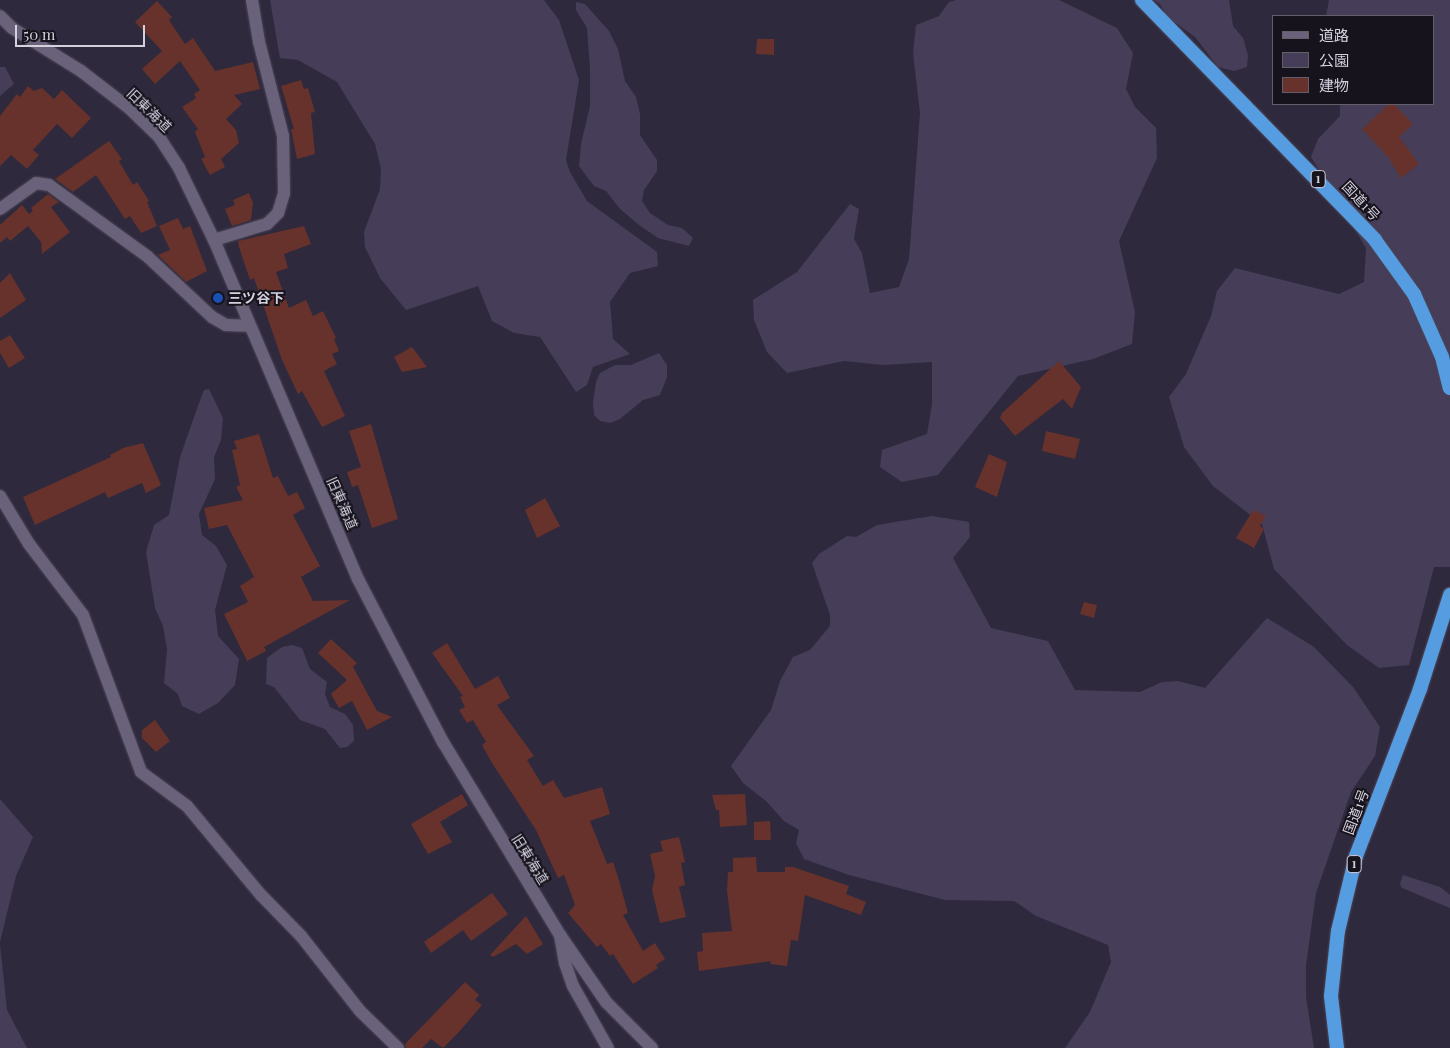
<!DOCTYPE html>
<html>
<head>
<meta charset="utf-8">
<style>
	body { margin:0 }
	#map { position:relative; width:1450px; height:1048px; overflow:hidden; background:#2f293d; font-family:"Playfair Display","Noto Sans JP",serif }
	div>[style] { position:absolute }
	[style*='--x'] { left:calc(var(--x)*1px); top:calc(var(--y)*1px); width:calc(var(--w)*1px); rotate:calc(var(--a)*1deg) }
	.green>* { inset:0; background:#463d59 }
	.building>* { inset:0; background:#66322b }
	.roads { filter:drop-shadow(0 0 1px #4c4658) drop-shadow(0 0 1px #4c4658) }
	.minor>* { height:12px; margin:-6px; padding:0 6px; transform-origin:6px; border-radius:6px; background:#69627a }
	.tertiary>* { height:12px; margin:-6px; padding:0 6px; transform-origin:6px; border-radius:6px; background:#69627a }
	.trunk>* { height:14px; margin:-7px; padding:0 7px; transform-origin:7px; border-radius:7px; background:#559ce0 }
	.dots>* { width:14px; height:14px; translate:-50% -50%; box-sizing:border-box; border:2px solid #16131d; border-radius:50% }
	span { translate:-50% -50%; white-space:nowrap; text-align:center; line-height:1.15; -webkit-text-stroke:4px #16131d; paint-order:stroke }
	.shield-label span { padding:1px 4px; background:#16131d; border:1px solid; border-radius:4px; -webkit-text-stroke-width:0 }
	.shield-label { font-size:12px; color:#d4d0de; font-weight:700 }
	.street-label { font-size:14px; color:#d4d0de }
	.poi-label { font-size:14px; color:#d4d0de; font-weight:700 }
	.left { translate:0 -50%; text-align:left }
	.legend { position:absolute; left:1272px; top:15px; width:162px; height:90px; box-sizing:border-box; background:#16131d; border:1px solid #625f6a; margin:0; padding:6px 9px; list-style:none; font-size:15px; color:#d4d0de }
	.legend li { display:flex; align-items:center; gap:10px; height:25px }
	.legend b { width:25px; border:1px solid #625f6a }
	.scale { position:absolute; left:15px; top:25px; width:130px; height:22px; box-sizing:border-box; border:2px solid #d4d0de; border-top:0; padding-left:6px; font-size:15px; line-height:18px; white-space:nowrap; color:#d4d0de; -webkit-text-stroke:4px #16131d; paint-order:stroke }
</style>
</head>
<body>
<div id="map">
	<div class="green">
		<div style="clip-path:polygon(270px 0,544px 0,559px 20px,579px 80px,566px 160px,570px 172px,587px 201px,657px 252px,658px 266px,630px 273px,610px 302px,613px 339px,630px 354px,593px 367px,587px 385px,576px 392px,540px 337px,514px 333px,492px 321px,478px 286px,406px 310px,380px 278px,365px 247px,364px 232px,380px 189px,381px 169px,375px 144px,337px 82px,298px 60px,280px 58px)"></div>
		<div style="clip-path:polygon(956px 0,1059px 0,1117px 28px,1133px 53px,1126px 89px,1135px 107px,1156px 128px,1157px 158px,1119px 241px,1135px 312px,1132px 344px,1093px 359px,1018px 376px,938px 475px,902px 482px,880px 467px,882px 450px,927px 434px,932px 404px,932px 362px,883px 365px,844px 361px,787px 373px,767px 352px,754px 320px,753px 300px,797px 272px,850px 204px,859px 209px,854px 239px,862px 253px,870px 293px,899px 287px,909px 259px,920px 113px,913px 53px,916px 25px,939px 16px,949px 2px)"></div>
		<div style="clip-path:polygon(1154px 0,1229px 0,1233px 26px,1243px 38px,1248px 55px,1247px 67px,1234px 71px,1218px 67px,1195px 37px,1166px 16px,1161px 5px)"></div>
		<div style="clip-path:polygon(1329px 0,1450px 0,1450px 567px,1434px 567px,1409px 665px,1379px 668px,1347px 645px,1274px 569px,1262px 524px,1213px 486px,1184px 447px,1169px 397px,1186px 374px,1211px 316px,1217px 291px,1235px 268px,1339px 294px,1364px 282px,1366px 248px,1311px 157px,1318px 139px,1340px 116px,1340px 104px,1434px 104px,1434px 16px,1326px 16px)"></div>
		<div style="clip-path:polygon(576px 2px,585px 4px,609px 31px,618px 49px,625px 81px,636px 97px,640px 114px,640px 135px,657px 160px,657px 171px,644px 190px,642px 201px,650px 213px,668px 225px,682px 228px,693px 238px,689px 246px,658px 238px,639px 225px,620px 209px,606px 191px,594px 186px,579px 166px,581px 144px,590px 106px,590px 69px,587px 28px,576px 10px)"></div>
		<div style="clip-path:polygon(0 67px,5px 67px,14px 84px,0 96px)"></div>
		<div style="clip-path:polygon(659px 353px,667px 365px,667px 377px,660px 395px,643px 400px,620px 419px,610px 423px,600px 421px,594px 415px,593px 402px,596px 382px,600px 373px,615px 365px,631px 365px)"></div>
		<div style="clip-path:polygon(209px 389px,223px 418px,221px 440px,214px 457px,215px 479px,199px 514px,202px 535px,216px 546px,227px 565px,215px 610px,218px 636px,239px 659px,235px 685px,218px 703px,199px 714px,182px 706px,178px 694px,164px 683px,167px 649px,163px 626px,155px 608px,146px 552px,154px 525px,169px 515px,180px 457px,199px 403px,204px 390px)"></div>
		<div style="clip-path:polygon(932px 516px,969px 522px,970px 537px,953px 558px,991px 628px,1048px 641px,1075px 690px,1140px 692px,1162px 682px,1178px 681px,1205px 688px,1267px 618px,1314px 647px,1353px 687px,1380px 727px,1375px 756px,1351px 792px,1316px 893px,1306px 965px,1306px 997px,1314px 1048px,1065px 1048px,1090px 1012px,1111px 962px,1108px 945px,1036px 916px,1014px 901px,945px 900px,849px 875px,804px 859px,796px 843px,799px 830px,784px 821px,766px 801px,743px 783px,731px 766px,771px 710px,780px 681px,793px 657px,810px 650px,830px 626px,830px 615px,812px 563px,819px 554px,847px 536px,856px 537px,877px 525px)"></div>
		<div style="clip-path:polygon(292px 645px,302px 648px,310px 669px,327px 682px,325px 694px,330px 707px,345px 714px,353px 725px,354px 741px,347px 747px,340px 748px,325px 729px,300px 720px,274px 687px,266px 684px,267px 658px,282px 647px)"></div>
		<div style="clip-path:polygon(0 799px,33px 837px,16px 876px,0 942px)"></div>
		<div style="clip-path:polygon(1403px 875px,1440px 887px,1450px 895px,1450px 908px,1402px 888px,1400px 884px)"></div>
		<div style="clip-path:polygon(0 944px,7px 1010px,27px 1048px,0 1048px)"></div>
	</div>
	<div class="building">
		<div style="clip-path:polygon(157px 1px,172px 17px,169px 20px,185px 44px,193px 38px,215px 71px,253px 62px,260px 89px,234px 95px,242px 104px,226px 119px,236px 130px,239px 143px,221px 159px,225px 167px,210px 175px,201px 159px,205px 157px,195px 132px,198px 129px,182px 107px,196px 98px,194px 94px,200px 90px,180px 61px,155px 84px,142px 69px,162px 51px,135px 22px)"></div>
		<div style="clip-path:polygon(757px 39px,774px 39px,774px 55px,756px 54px)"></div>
		<div style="clip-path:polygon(301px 80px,304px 89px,308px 88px,315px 112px,311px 113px,315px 154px,297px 159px,291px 129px,294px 129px,281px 86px)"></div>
		<div style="clip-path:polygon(28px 86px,34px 91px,42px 88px,54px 99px,62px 90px,91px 118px,72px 138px,57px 124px,33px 150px,39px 155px,27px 169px,11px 155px,0 166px,0 116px,17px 94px,20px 97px)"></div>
		<div style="clip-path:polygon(1389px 104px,1394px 104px,1413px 124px,1399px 137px,1419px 164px,1401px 178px,1388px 157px,1362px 129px)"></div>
		<div style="clip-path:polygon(109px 141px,122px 159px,119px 161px,133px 185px,137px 182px,149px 201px,147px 202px,157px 226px,141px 233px,130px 216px,125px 219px,96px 175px,73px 192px,55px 179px)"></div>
		<div style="clip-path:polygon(249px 193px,253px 203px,251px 220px,232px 226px,225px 209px,235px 205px,233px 200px)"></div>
		<div style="clip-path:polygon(48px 194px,59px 202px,51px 207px,70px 232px,42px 254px,41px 242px,28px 226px,10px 241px,7px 237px,0 243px,0 225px,22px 205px,29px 214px,33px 211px,31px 208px)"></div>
		<div style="clip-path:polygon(178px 218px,183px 229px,190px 226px,207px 271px,186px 282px,158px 255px,170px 250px,159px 226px)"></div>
		<div style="clip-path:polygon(304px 226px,311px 244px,284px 254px,288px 268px,276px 272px,289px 308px,306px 300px,313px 316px,323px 311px,336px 338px,334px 339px,339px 351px,332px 354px,337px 364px,324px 371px,345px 416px,322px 427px,302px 391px,298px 394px,282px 360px,254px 278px,250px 280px,239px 247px,238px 241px)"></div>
		<div style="clip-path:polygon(10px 273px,26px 300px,0 318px,0 283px)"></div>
		<div style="clip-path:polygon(10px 335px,25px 358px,9px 368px,0 353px,0 341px)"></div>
		<div style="clip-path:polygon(412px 347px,427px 367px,402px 372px,394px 357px)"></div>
		<div style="clip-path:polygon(1059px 361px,1081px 387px,1072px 409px,1063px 399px,1015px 436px,1000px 418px,1002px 413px)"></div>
		<div style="clip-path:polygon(371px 424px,398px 519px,372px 528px,358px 485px,352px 487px,347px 472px,361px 467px,349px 431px)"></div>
		<div style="clip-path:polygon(1046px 431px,1080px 439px,1075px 459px,1042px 451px)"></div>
		<div style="clip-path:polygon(259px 434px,273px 478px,278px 476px,288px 496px,297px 492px,305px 508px,293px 515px,320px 566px,301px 577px,313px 601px,350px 600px,264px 647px,266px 651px,247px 661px,224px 614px,248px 602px,240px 586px,254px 577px,227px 525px,209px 529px,204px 508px,243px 500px,236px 487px,240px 485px,232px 450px,237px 449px,234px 441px)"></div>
		<div style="clip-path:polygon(143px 443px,161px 485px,146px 493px,142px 483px,108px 498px,105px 492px,35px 525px,23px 497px,111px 457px,110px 455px,123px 448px)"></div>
		<div style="clip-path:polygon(989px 454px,1007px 462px,997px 497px,975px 487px)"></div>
		<div style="clip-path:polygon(545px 498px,560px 526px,537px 538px,525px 510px)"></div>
		<div style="clip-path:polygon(1253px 510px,1266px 516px,1260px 526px,1264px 529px,1254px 548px,1236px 538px)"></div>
		<div style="clip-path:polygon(1084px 602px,1097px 605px,1094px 618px,1080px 614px)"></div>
		<div style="clip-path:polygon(331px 639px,357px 663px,353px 667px,377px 711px,392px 717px,367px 730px,352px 701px,339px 708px,331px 694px,347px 680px,318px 653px)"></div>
		<div style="clip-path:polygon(447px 643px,475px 689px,498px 676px,510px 698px,497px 705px,534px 756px,527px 760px,543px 786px,553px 780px,564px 798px,602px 787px,610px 814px,590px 821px,607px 864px,613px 862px,618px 877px,628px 913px,623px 915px,643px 951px,655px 943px,665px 959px,656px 965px,658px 968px,633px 984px,613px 954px,610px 956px,601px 944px,597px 947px,568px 913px,575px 905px,564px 875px,558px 878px,536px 830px,492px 763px,482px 745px,486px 742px,473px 720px,467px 723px,459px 710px,465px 707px,460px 697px,463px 696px,432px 653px)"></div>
		<div style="clip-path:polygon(155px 720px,170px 741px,156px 752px,142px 738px,142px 730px)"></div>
		<div style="clip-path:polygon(462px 794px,468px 805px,440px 822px,452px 842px,428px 854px,411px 824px)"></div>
		<div style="clip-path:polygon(745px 794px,747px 825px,720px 827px,719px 810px,716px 810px,712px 795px)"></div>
		<div style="clip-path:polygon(770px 821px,771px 840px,754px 840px,754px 822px)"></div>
		<div style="clip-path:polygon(679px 837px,685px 862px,681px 863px,685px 885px,679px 887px,686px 917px,660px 923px,652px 890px,655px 876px,650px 854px,663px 851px,660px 841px)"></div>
		<div style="clip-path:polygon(756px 857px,757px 872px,785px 872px,785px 867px,793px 867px,849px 886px,846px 894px,866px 902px,861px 915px,805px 895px,798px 941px,791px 940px,787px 966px,770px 964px,771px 961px,699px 971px,697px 952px,703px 951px,702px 933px,732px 931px,727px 891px,728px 872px,733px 872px,733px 858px)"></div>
		<div style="clip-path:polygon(492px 893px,508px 914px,471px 941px,463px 930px,431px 953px,424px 942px)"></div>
		<div style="clip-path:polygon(526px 916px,543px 944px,527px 954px,516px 944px,493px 957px,490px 955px)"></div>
		<div style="clip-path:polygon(465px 982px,479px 995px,475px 1000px,482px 1005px,459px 1032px,443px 1048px,431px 1039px,422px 1048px,406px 1048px,405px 1044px)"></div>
	</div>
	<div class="roads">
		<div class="minor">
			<div style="--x:0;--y:209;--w:44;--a:-35.8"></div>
			<div style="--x:36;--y:183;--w:13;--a:9"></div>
			<div style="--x:49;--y:185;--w:122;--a:36"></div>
			<div style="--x:148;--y:257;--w:88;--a:43.2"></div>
			<div style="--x:212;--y:317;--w:16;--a:30"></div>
			<div style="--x:226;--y:325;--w:23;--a:2"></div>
			<div style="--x:214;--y:240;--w:55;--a:-16.8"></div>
			<div style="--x:267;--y:224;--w:16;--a:-45"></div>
			<div style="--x:278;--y:213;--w:21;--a:-73"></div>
			<div style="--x:284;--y:193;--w:57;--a:-91"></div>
			<div style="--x:283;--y:136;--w:97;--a:-104.3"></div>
			<div style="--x:259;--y:42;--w:43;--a:-99.5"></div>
			<div style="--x:0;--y:496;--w:56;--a:58.9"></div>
			<div style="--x:29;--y:544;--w:89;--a:52.7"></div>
			<div style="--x:83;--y:615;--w:167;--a:69.7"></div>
			<div style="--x:141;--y:772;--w:57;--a:36.5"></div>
			<div style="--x:187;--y:806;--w:116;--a:50.3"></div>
			<div style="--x:261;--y:895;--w:57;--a:45.7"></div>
			<div style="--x:301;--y:936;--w:95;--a:51.8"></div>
			<div style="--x:360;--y:1011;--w:53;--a:44.2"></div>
			<div style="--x:560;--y:935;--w:28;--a:80"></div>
			<div style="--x:565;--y:963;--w:24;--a:71"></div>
			<div style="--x:573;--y:986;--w:71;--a:60.6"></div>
		</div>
		<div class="tertiary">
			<div style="--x:0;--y:16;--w:17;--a:45"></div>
			<div style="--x:12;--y:28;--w:81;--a:31.9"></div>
			<div style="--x:81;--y:71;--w:61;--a:37.6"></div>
			<div style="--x:129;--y:108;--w:42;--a:44"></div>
			<div style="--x:159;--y:137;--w:37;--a:57"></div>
			<div style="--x:179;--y:168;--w:80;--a:64.1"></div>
			<div style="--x:214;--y:240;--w:368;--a:67"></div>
			<div style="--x:358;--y:579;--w:184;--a:62.5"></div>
			<div style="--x:443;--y:742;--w:226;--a:58.8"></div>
			<div style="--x:560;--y:935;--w:81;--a:55.5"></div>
			<div style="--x:606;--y:1002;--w:65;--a:45"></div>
		</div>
		<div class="trunk">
			<div style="--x:1142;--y:0;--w:334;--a:45.8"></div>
			<div style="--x:1375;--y:240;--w:67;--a:54.2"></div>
			<div style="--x:1414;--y:294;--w:69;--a:66"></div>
			<div style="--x:1442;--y:357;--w:32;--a:76"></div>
			<div style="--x:1337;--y:1048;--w:52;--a:-96.6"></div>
			<div style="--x:1331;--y:996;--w:65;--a:-83.9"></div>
			<div style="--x:1338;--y:931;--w:77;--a:-76.5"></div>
			<div style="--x:1356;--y:856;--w:179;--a:-69"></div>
			<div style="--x:1420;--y:689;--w:99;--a:-72.3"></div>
		</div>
	</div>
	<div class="dots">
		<div style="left:218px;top:298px;background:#1a4fb4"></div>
	</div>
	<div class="shield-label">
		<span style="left:1318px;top:179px">1</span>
		<span style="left:1354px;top:864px">1</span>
	</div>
	<div class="street-label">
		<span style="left:149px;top:110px;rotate:44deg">旧東海道</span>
		<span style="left:1361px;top:201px;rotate:47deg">国道1号</span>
		<span style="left:342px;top:503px;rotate:66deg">旧東海道</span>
		<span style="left:1356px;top:812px;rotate:-69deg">国道1号</span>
		<span style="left:530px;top:859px;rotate:58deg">旧東海道</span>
	</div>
	<div class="poi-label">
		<span class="left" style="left:228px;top:298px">三ツ谷下</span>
	</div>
	<ul class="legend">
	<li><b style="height:6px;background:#69627a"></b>道路</li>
	<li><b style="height:14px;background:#463d59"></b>公園</li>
	<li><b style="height:14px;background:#66322b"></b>建物</li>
	</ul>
	<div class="scale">50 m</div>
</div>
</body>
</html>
